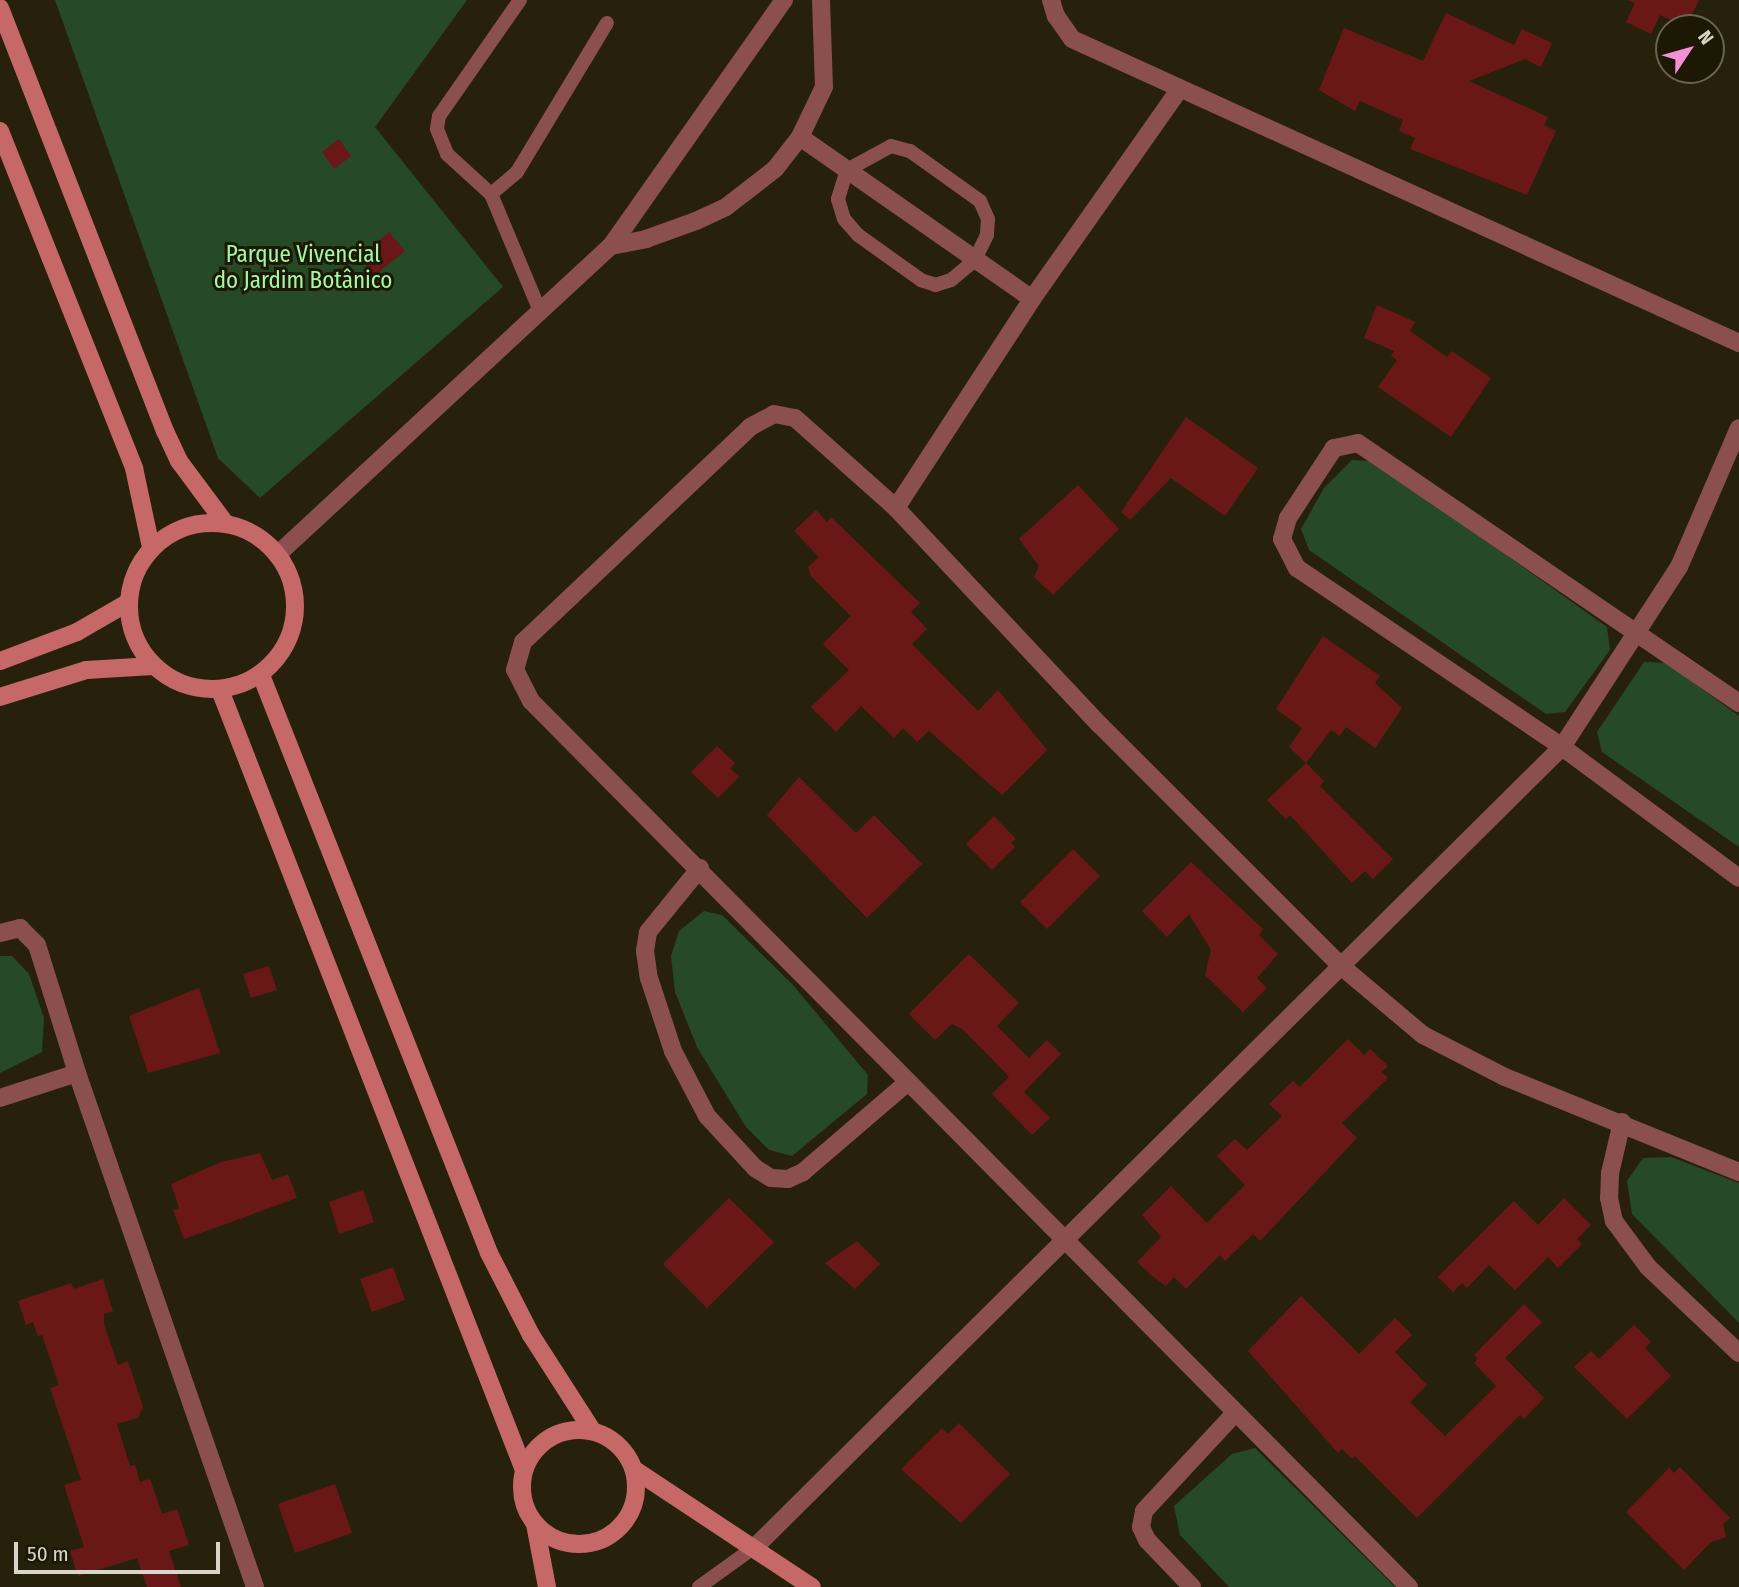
<!DOCTYPE html>
<html>
<head>
<meta charset="utf-8">
<style>
	body { margin:0 }
	#map { position:relative; width:1739px; height:1587px; overflow:hidden; background:#27210c; font-family:"Fira Sans Condensed",sans-serif }
	div>[style] { position:absolute }
	[style*='--x'] { left:calc(var(--x)*1px); top:calc(var(--y)*1px); width:calc(var(--w)*1px); rotate:calc(var(--a)*1deg) }
	.green>* { inset:0; background:#264926 }
	.building>* { inset:0; background:#6a1817 }
	.lane>* { height:14px; margin:-7px; padding:0 7px; transform-origin:7px; border-radius:7px; background:#8b504e }
	.street>* { height:18px; margin:-9px; padding:0 9px; transform-origin:9px; border-radius:9px; background:#8b504e }
	.secondary>* { height:18px; margin:-9px; padding:0 9px; transform-origin:9px; border-radius:9px; background:#c66867 }
	.secondary>.ring { margin:-9px; padding:0; box-sizing:content-box; background:none; border:18px solid #c66867; border-radius:50% }
	span { translate:-50% -50%; white-space:nowrap; text-align:center; line-height:1.15; -webkit-text-stroke:6px #1d1804; paint-order:stroke }
	.park-label { font-size:23px; color:#a1f9a1 }
	.north { position:absolute; left:1655px; top:14px; width:70px; height:70px; box-sizing:border-box; background:#1d1804; border:2px solid #686452; border-radius:50%; rotate:54deg; font-size:19px; font-weight:700; line-height:28px; text-align:center; color:#d9d5c8 }
	.north::after { content:''; display:block; margin:auto; width:24px; height:32px; background:#f391d6; clip-path:polygon(50% 0,100% 100%,50% 72%,0 100%) }
	.scale { position:absolute; left:14px; top:1542px; width:206px; height:32px; box-sizing:border-box; border:4px solid #d9d5c8; border-top:0; padding-left:9px; font-size:21px; line-height:24px; white-space:nowrap; color:#d9d5c8; -webkit-text-stroke:5px #1d1804; paint-order:stroke }
</style>
</head>
<body>
<div id="map">
	<div class="green">
		<div style="clip-path:polygon(55px 0,467px 0,375px 127px,503px 287px,260px 498px,218px 458px)"></div>
		<div style="clip-path:polygon(1352px 460px,1374px 461px,1607px 627px,1610px 650px,1565px 712px,1546px 714px,1309px 550px,1301px 529px,1324px 488px)"></div>
		<div style="clip-path:polygon(1644px 662px,1667px 663px,1739px 716px,1739px 847px,1602px 752px,1597px 732px)"></div>
		<div style="clip-path:polygon(704px 911px,722px 915px,793px 985px,868px 1075px,867px 1094px,792px 1156px,769px 1150px,746px 1127px,697px 1047px,675px 992px,671px 956px,679px 931px)"></div>
		<div style="clip-path:polygon(0 956px,12px 956px,29px 974px,44px 1018px,42px 1052px,0 1073px)"></div>
		<div style="clip-path:polygon(1671px 1157px,1739px 1183px,1739px 1323px,1632px 1214px,1627px 1181px,1643px 1158px)"></div>
		<div style="clip-path:polygon(1255px 1448px,1395px 1587px,1229px 1587px,1180px 1535px,1174px 1506px,1232px 1454px)"></div>
	</div>
	<div class="building">
		<div style="clip-path:polygon(1627px 0,1699px 0,1686px 27px,1660px 15px,1651px 34px,1626px 22px,1635px 3px)"></div>
		<div style="clip-path:polygon(1446px 13px,1514px 45px,1522px 29px,1552px 43px,1541px 67px,1525px 59px,1469px 81px,1548px 117px,1544px 125px,1556px 131px,1527px 195px,1410px 149px,1415px 138px,1399px 131px,1403px 120px,1360px 101px,1355px 111px,1319px 90px,1344px 28px,1423px 61px)"></div>
		<div style="clip-path:polygon(339px 139px,351px 156px,334px 169px,322px 152px)"></div>
		<div style="clip-path:polygon(389px 232px,405px 251px,374px 276px,359px 257px)"></div>
		<div style="clip-path:polygon(1377px 305px,1415px 322px,1410px 331px,1447px 357px,1452px 351px,1491px 378px,1451px 437px,1378px 387px,1397px 360px,1391px 356px,1394px 351px,1364px 338px)"></div>
		<div style="clip-path:polygon(1186px 417px,1258px 468px,1225px 516px,1171px 478px,1130px 520px,1121px 512px)"></div>
		<div style="clip-path:polygon(1078px 485px,1119px 529px,1053px 595px,1034px 577px,1039px 566px,1019px 539px)"></div>
		<div style="clip-path:polygon(816px 510px,827px 522px,831px 517px,920px 603px,911px 612px,927px 629px,912px 644px,978px 711px,998px 690px,1047px 750px,1002px 795px,929px 731px,917px 742px,903px 728px,894px 738px,861px 706px,836px 732px,811px 707px,849px 670px,823px 644px,851px 616px,811px 576px,808px 567px,819px 557px,794px 531px)"></div>
		<div style="clip-path:polygon(1323px 636px,1380px 676px,1375px 683px,1402px 708px,1375px 748px,1346px 727px,1340px 736px,1331px 730px,1306px 763px,1289px 747px,1302px 728px,1276px 709px)"></div>
		<div style="clip-path:polygon(717px 746px,735px 763px,730px 768px,739px 777px,718px 798px,691px 772px)"></div>
		<div style="clip-path:polygon(1306px 763px,1324px 781px,1320px 786px,1393px 859px,1373px 879px,1365px 871px,1352px 883px,1290px 815px,1286px 819px,1267px 800px)"></div>
		<div style="clip-path:polygon(799px 777px,856px 833px,874px 815px,922px 864px,867px 918px,767px 815px)"></div>
		<div style="clip-path:polygon(994px 816px,1016px 839px,1011px 843px,1015px 847px,992px 870px,966px 844px)"></div>
		<div style="clip-path:polygon(1073px 849px,1100px 876px,1047px 929px,1020px 902px)"></div>
		<div style="clip-path:polygon(1191px 862px,1263px 929px,1259px 935px,1278px 954px,1257px 978px,1267px 988px,1243px 1012px,1205px 975px,1211px 950px,1189px 914px,1167px 937px,1142px 911px)"></div>
		<div style="clip-path:polygon(969px 954px,1019px 1003px,997px 1026px,1029px 1058px,1047px 1040px,1061px 1054px,1024px 1092px,1050px 1118px,1032px 1135px,992px 1094px,1009px 1077px,993px 1060px,962px 1029px,952px 1024px,935px 1040px,909px 1014px)"></div>
		<div style="clip-path:polygon(269px 966px,277px 990px,251px 998px,243px 974px)"></div>
		<div style="clip-path:polygon(199px 988px,220px 1053px,148px 1073px,129px 1016px)"></div>
		<div style="clip-path:polygon(1348px 1039px,1364px 1055px,1370px 1049px,1388px 1066px,1382px 1072px,1388px 1078px,1342px 1123px,1357px 1138px,1260px 1241px,1253px 1234px,1225px 1261px,1220px 1255px,1186px 1289px,1174px 1277px,1166px 1286px,1151px 1275px,1137px 1262px,1161px 1237px,1142px 1215px,1171px 1186px,1207px 1223px,1245px 1185px,1217px 1156px,1235px 1139px,1247px 1150px,1282px 1116px,1269px 1104px,1293px 1081px,1300px 1087px)"></div>
		<div style="clip-path:polygon(260px 1153px,272px 1180px,288px 1174px,297px 1198px,184px 1239px,173px 1210px,179px 1208px,171px 1184px,221px 1162px)"></div>
		<div style="clip-path:polygon(363px 1190px,374px 1222px,339px 1234px,329px 1202px)"></div>
		<div style="clip-path:polygon(729px 1198px,774px 1242px,707px 1308px,663px 1264px)"></div>
		<div style="clip-path:polygon(1564px 1198px,1591px 1225px,1577px 1239px,1582px 1244px,1558px 1268px,1548px 1257px,1515px 1290px,1489px 1265px,1467px 1288px,1462px 1283px,1453px 1292px,1438px 1277px,1514px 1201px,1538px 1225px)"></div>
		<div style="clip-path:polygon(857px 1241px,880px 1264px,855px 1289px,825px 1263px)"></div>
		<div style="clip-path:polygon(393px 1267px,405px 1300px,372px 1312px,360px 1279px)"></div>
		<div style="clip-path:polygon(103px 1279px,113px 1311px,104px 1314px,104px 1324px,118px 1365px,128px 1361px,143px 1407px,138px 1418px,117px 1424px,130px 1466px,135px 1465px,140px 1482px,150px 1479px,162px 1514px,177px 1509px,189px 1545px,169px 1551px,181px 1587px,147px 1587px,137px 1558px,78px 1576px,70px 1551px,84px 1547px,64px 1485px,81px 1480px,50px 1388px,59px 1385px,42px 1335px,38px 1336px,33px 1322px,26px 1325px,18px 1301px,71px 1283px,74px 1289px)"></div>
		<div style="clip-path:polygon(1301px 1296px,1359px 1354px,1395px 1318px,1412px 1335px,1395px 1352px,1427px 1385px,1410px 1402px,1445px 1436px,1496px 1386px,1474px 1363px,1478px 1359px,1474px 1355px,1524px 1304px,1542px 1322px,1505px 1358px,1544px 1398px,1524px 1419px,1520px 1415px,1417px 1518px,1355px 1456px,1352px 1459px,1342px 1449px,1338px 1453px,1248px 1351px)"></div>
		<div style="clip-path:polygon(1634px 1325px,1651px 1342px,1645px 1348px,1671px 1376px,1627px 1419px,1574px 1367px,1591px 1351px,1599px 1359px)"></div>
		<div style="clip-path:polygon(959px 1423px,1010px 1474px,961px 1523px,901px 1469px,942px 1428px,948px 1434px)"></div>
		<div style="clip-path:polygon(1680px 1467px,1730px 1518px,1723px 1524px,1726px 1537px,1711px 1542px,1684px 1570px,1626px 1512px,1669px 1468px,1674px 1473px)"></div>
		<div style="clip-path:polygon(335px 1484px,352px 1533px,295px 1553px,278px 1504px)"></div>
	</div>
	<div class="lane">
		<div style="--x:520;--y:0;--w:141;--a:124.9"></div>
		<div style="--x:439;--y:116;--w:13;--a:99"></div>
		<div style="--x:437;--y:129;--w:27;--a:68"></div>
		<div style="--x:447;--y:154;--w:59;--a:42.3"></div>
		<div style="--x:491;--y:194;--w:34;--a:-40"></div>
		<div style="--x:517;--y:172;--w:174;--a:-58.9"></div>
		<div style="--x:891;--y:146;--w:20;--a:15"></div>
		<div style="--x:910;--y:151;--w:86;--a:35.5"></div>
		<div style="--x:980;--y:201;--w:20;--a:66"></div>
		<div style="--x:988;--y:219;--w:16;--a:94"></div>
		<div style="--x:987;--y:235;--w:28;--a:116"></div>
		<div style="--x:975;--y:260;--w:31;--a:140"></div>
		<div style="--x:951;--y:280;--w:16;--a:162"></div>
		<div style="--x:936;--y:285;--w:16;--a:-162"></div>
		<div style="--x:921;--y:280;--w:77;--a:-144.5"></div>
		<div style="--x:858;--y:235;--w:21;--a:-131"></div>
		<div style="--x:844;--y:219;--w:21;--a:-107"></div>
		<div style="--x:838;--y:199;--w:30;--a:-73"></div>
		<div style="--x:847;--y:170;--w:50;--a:-28.6"></div>
		<div style="--x:491;--y:194;--w:127;--a:67.3"></div>
		<div style="--x:699;--y:1587;--w:70;--a:-35.7"></div>
	</div>
	<div class="street">
		<div style="--x:1051;--y:0;--w:17;--a:73"></div>
		<div style="--x:1056;--y:16;--w:28;--a:55"></div>
		<div style="--x:1072;--y:39;--w:733;--a:24.5"></div>
		<div style="--x:800;--y:137;--w:283;--a:34.9"></div>
		<div style="--x:611;--y:246;--w:36;--a:-11"></div>
		<div style="--x:646;--y:239;--w:53;--a:-19.8"></div>
		<div style="--x:696;--y:221;--w:33;--a:-25"></div>
		<div style="--x:726;--y:207;--w:62;--a:-37.8"></div>
		<div style="--x:775;--y:169;--w:41;--a:-52"></div>
		<div style="--x:800;--y:137;--w:55;--a:-64.4"></div>
		<div style="--x:824;--y:87;--w:87;--a:-92"></div>
		<div style="--x:896;--y:508;--w:249;--a:-56.9"></div>
		<div style="--x:1032;--y:299;--w:256;--a:-54.9"></div>
		<div style="--x:277;--y:555;--w:455;--a:-42.8"></div>
		<div style="--x:611;--y:246;--w:301;--a:-54.9"></div>
		<div style="--x:1739;--y:703;--w:461;--a:-145.7"></div>
		<div style="--x:1358;--y:443;--w:25;--a:168"></div>
		<div style="--x:1334;--y:448;--w:84;--a:123.3"></div>
		<div style="--x:1288;--y:518;--w:22;--a:106"></div>
		<div style="--x:1282;--y:539;--w:33;--a:63"></div>
		<div style="--x:1297;--y:568;--w:320;--a:34"></div>
		<div style="--x:1562;--y:747;--w:220;--a:36.5"></div>
		<div style="--x:700;--y:868;--w:82;--a:129.1"></div>
		<div style="--x:648;--y:932;--w:19;--a:99"></div>
		<div style="--x:645;--y:951;--w:27;--a:82"></div>
		<div style="--x:649;--y:978;--w:77;--a:71.8"></div>
		<div style="--x:673;--y:1051;--w:73;--a:62.4"></div>
		<div style="--x:707;--y:1116;--w:71;--a:47.3"></div>
		<div style="--x:755;--y:1168;--w:19;--a:32"></div>
		<div style="--x:771;--y:1178;--w:17;--a:3"></div>
		<div style="--x:788;--y:1179;--w:17;--a:-25"></div>
		<div style="--x:803;--y:1172;--w:138;--a:-40.6"></div>
		<div style="--x:0;--y:933;--w:21;--a:-14"></div>
		<div style="--x:20;--y:928;--w:24;--a:45"></div>
		<div style="--x:37;--y:945;--w:134;--a:72.6"></div>
		<div style="--x:77;--y:1073;--w:544;--a:70.9"></div>
		<div style="--x:0;--y:1098;--w:81;--a:-18"></div>
		<div style="--x:1622;--y:1122;--w:52;--a:103.2"></div>
		<div style="--x:1610;--y:1173;--w:25;--a:92"></div>
		<div style="--x:1609;--y:1198;--w:24;--a:78"></div>
		<div style="--x:1614;--y:1221;--w:57;--a:53.5"></div>
		<div style="--x:1648;--y:1267;--w:125;--a:43.4"></div>
		<div style="--x:756;--y:1546;--w:1135;--a:-44.75"></div>
		<div style="--x:1562;--y:747;--w:215;--a:-57"></div>
		<div style="--x:1679;--y:567;--w:151;--a:-66.7"></div>
		<div style="--x:1192;--y:1587;--w:65;--a:-133.8"></div>
		<div style="--x:1147;--y:1540;--w:14;--a:-115"></div>
		<div style="--x:1141;--y:1527;--w:16;--a:-79"></div>
		<div style="--x:1144;--y:1511;--w:132;--a:-47.1"></div>
		<div style="--x:1409;--y:1587;--w:1247;--a:-134.74"></div>
		<div style="--x:531;--y:701;--w:35;--a:-117"></div>
		<div style="--x:515;--y:670;--w:29;--a:-74"></div>
		<div style="--x:523;--y:642;--w:313;--a:-43.4"></div>
		<div style="--x:750;--y:427;--w:27;--a:-28"></div>
		<div style="--x:774;--y:414;--w:21;--a:11"></div>
		<div style="--x:795;--y:418;--w:135;--a:41.7"></div>
		<div style="--x:896;--y:508;--w:298;--a:46.8"></div>
		<div style="--x:1100;--y:725;--w:341;--a:45"></div>
		<div style="--x:1341;--y:966;--w:107;--a:40.1"></div>
		<div style="--x:1423;--y:1035;--w:92;--a:27.1"></div>
		<div style="--x:1505;--y:1077;--w:253;--a:22.1"></div>
	</div>
	<div class="secondary">
		<div style="--x:0;--y:8;--w:454;--a:68.7"></div>
		<div style="--x:165;--y:431;--w:33;--a:65"></div>
		<div style="--x:179;--y:461;--w:77;--a:53.4"></div>
		<div style="--x:0;--y:131;--w:363;--a:68.3"></div>
		<div style="--x:134;--y:468;--w:81;--a:77.9"></div>
		<div class="ring" style="left:129px;top:523px;width:148px;height:148px"></div>
		<div style="--x:0;--y:661;--w:82;--a:-20.6"></div>
		<div style="--x:77;--y:632;--w:58;--a:-30.1"></div>
		<div style="--x:261;--y:675;--w:621;--a:68.47"></div>
		<div style="--x:489;--y:1253;--w:92;--a:62.9"></div>
		<div style="--x:531;--y:1335;--w:113;--a:57.3"></div>
		<div style="--x:220;--y:690;--w:837;--a:68.71"></div>
		<div style="--x:0;--y:697;--w:90;--a:-17.4"></div>
		<div style="--x:86;--y:670;--w:67;--a:-3.4"></div>
		<div class="ring" style="left:522px;top:1430px;width:96px;height:96px"></div>
		<div style="--x:635;--y:1470;--w:212;--a:33.5"></div>
		<div style="--x:535;--y:1524;--w:64;--a:79.2"></div>
	</div>
	<div class="park-label">
		<span style="left:303px;top:267px">Parque Vivencial<br>do Jardim Botânico</span>
	</div>
	<div class="north">N</div>
	<div class="scale">50 m</div>
</div>
</body>
</html>
